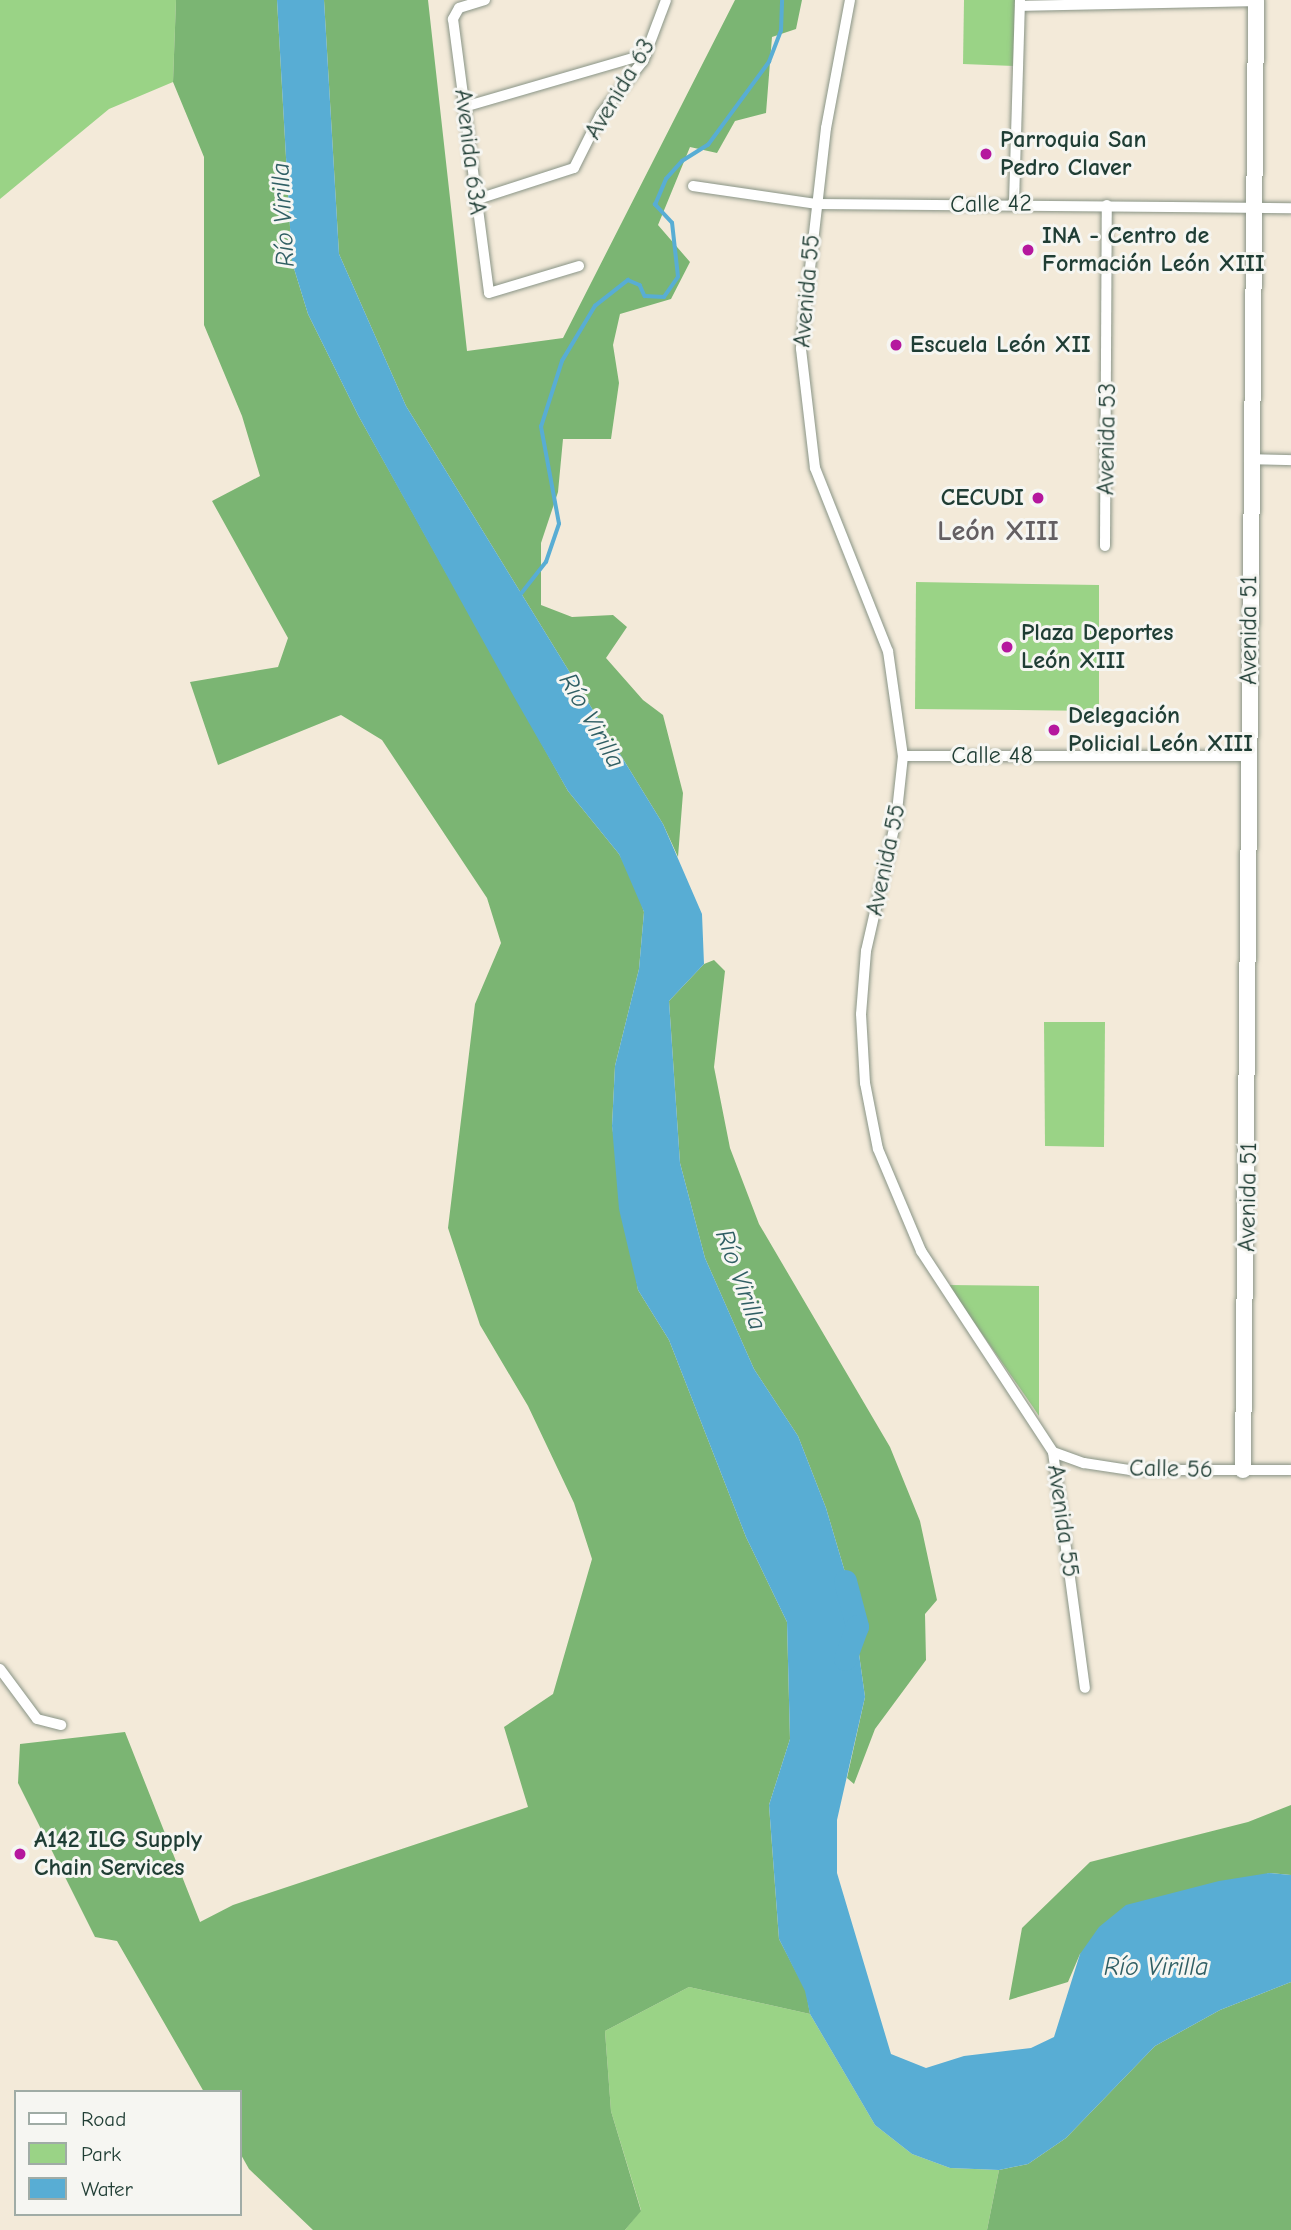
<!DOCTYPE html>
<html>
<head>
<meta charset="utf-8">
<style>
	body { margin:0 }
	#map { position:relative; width:1291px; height:2230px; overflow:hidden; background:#f3ead9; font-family:"Comic Neue",sans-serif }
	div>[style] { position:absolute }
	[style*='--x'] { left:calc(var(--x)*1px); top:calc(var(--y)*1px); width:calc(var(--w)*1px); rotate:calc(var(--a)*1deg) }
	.green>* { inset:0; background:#9ad386 }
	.forest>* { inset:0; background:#7bb573 }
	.water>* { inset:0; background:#58add4 }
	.stream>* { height:3.5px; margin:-1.75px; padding:0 1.75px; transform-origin:1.75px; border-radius:1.75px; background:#58add4 }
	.river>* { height:23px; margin:-11.5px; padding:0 11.5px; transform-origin:11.5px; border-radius:11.5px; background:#58add4 }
	.roads { filter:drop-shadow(0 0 2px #899486) drop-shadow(0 0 2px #899486) }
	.street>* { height:10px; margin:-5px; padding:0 5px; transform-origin:5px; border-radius:5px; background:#fff }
	.secondary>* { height:16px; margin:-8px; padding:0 8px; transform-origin:8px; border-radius:8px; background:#fff }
	.dots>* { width:19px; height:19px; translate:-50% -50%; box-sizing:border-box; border:4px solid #f6f6f2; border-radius:50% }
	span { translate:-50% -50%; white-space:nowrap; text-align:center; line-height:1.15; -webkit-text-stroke:6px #f6f6f2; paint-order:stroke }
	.street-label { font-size:24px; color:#1f3d34 }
	.poi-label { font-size:24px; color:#1f3d34; font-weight:700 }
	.left { translate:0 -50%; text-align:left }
	.right { translate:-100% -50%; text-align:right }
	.water-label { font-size:26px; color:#305f64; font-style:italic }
	.quarter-label { font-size:28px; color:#645f62; font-weight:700 }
	.legend { position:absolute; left:14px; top:2090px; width:228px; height:126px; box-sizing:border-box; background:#f6f6f2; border:2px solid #a0aca6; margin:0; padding:9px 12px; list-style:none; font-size:21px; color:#1f3d34 }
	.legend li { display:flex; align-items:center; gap:14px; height:35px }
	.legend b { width:35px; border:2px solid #a0aca6 }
</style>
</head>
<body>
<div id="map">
	<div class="green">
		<div style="clip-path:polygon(0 0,176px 0,173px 82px,109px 109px,0 199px)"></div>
		<div style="clip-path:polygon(964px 0,1015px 0,1014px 66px,963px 64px)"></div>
		<div style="clip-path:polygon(916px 582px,1099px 585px,1099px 711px,915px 709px)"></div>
		<div style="clip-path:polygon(1044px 1022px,1105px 1022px,1104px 1147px,1045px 1146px)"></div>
		<div style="clip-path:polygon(948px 1285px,1039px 1286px,1039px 1416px,1033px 1407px)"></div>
		<div style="clip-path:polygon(689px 1987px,810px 2014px,875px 2125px,912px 2154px,950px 2168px,999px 2170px,987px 2230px,625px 2230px,641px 2210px,611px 2111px,605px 2031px)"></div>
	</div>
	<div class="forest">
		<div style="clip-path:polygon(176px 0,277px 0,292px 262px,308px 314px,358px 415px,568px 791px,619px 854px,635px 884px,644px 912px,639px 969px,615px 1066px,612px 1126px,638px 1290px,669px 1340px,746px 1537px,787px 1622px,790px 1739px,769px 1805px,779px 1939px,806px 1991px,810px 2014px,689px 1987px,605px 2031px,611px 2111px,641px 2211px,625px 2230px,313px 2230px,249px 2169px,240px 2153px,240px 2092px,204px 2092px,117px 1941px,95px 1937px,18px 1783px,20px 1744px,125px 1732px,200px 1922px,233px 1905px,528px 1807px,504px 1727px,553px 1694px,592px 1559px,574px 1503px,528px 1406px,480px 1325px,448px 1228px,475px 1004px,501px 943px,487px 898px,382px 740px,341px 715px,218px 765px,190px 682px,278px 667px,288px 638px,212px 501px,260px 476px,242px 416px,204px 325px,204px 157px,173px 82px)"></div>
		<div style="clip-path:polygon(324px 0,428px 0,467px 351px,563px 338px,735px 0,802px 0,796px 29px,772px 37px,766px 113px,735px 121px,717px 153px,690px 147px,658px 225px,690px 262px,671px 299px,620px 314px,613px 345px,619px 383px,611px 439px,563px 439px,558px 492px,541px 543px,541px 605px,572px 617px,613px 615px,627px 627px,606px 658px,643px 700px,663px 715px,683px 793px,678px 857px,663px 824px,406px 406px,339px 254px)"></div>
		<div style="clip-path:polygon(714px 960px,725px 971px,714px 1067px,730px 1148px,759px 1224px,890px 1447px,920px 1521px,937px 1600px,925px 1614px,926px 1660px,875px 1729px,854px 1784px,847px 1778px,865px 1697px,850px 1589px,826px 1508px,798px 1436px,754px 1369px,705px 1258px,680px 1163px,669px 1001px,704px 964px)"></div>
		<div style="clip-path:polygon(1291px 1805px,1291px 1875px,1269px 1873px,1080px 1954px,1068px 1982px,1009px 2000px,1022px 1928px,1090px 1862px,1248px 1822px)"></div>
		<div style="clip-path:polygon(1291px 1982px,1291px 2230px,987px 2230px,999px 2170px,1028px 2164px,1066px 2138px,1155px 2046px,1220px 2010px)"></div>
	</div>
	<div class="water">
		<div style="clip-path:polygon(277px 0,324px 0,339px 254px,406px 406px,663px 824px,702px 914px,704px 964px,669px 1001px,680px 1163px,705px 1258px,754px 1369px,798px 1436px,826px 1508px,850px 1589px,865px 1697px,837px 1820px,837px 1873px,891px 2054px,926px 2068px,964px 2056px,1031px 2048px,1054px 2037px,1080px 1954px,1099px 1927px,1126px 1905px,1219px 1881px,1269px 1873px,1291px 1875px,1291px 1982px,1220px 2010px,1155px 2046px,1066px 2138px,1028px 2164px,999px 2170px,950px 2168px,912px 2154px,875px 2125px,810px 2014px,805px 1991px,779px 1939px,769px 1805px,790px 1739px,787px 1622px,746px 1537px,669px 1340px,638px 1290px,619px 1209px,612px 1126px,615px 1066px,639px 969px,644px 912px,619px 854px,568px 791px,513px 695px,358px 415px,308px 314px,292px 262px)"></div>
	</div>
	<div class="stream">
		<div style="--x:520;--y:595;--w:42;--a:-51.8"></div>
		<div style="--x:546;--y:562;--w:40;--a:-71.1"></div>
		<div style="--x:559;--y:524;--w:99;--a:-100.5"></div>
		<div style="--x:541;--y:427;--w:69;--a:-72.3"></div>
		<div style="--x:562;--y:361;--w:64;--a:-59"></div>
		<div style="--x:595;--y:306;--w:42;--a:-38.2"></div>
		<div style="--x:628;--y:280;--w:13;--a:23"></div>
		<div style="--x:640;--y:285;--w:12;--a:66"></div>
		<div style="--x:645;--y:296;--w:19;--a:3"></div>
		<div style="--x:664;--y:297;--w:24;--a:-55"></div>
		<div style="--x:678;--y:277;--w:54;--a:-96.3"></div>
		<div style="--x:672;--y:223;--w:25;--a:-133"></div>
		<div style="--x:655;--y:205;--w:28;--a:-67"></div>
		<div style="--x:666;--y:179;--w:24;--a:-48"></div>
		<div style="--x:682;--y:161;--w:31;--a:-32"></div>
		<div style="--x:708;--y:145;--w:103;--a:-53.7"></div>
		<div style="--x:769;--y:62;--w:33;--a:-69"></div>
		<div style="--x:781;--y:31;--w:31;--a:-88"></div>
	</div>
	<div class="river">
		<div style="--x:845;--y:1581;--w:47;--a:75.1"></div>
		<div style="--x:857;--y:1626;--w:35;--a:110"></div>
	</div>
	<div class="roads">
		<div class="street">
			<div style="--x:485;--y:0;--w:27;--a:163"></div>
			<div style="--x:459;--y:8;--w:13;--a:119"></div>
			<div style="--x:453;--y:19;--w:276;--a:82.5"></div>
			<div style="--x:489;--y:293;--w:94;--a:-16.7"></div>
			<div style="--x:850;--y:0;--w:130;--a:100.6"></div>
			<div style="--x:826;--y:128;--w:222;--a:96.5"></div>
			<div style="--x:801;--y:349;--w:120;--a:83.3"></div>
			<div style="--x:815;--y:468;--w:197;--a:68.3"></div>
			<div style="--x:888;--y:651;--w:106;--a:81.9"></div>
			<div style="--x:903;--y:756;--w:64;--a:96.2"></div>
			<div style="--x:896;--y:820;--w:134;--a:102.9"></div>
			<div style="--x:866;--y:951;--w:63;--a:94.5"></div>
			<div style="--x:861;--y:1014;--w:69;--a:86.7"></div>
			<div style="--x:865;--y:1083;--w:67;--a:78.9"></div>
			<div style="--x:878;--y:1149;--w:111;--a:67.1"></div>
			<div style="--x:921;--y:1251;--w:240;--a:56.7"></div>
			<div style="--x:1053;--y:1452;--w:238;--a:82.3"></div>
			<div style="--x:1020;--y:6;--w:236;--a:-1.2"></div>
			<div style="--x:464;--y:107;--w:190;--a:-16.2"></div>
			<div style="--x:693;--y:186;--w:124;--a:8.3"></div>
			<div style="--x:816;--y:204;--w:475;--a:0.5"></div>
			<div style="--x:475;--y:200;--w:104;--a:-17.9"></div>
			<div style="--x:574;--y:168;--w:60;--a:-63.4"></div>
			<div style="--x:601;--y:114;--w:68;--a:-51.6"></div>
			<div style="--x:643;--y:61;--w:65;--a:-69.3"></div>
			<div style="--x:1014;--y:203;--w:203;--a:-88.3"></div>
			<div style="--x:1249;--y:459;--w:42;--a:1.4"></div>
			<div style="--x:1105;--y:546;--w:341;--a:-89.7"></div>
			<div style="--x:903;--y:756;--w:345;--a:0"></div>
			<div style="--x:1053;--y:1452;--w:33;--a:20"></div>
			<div style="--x:1084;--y:1463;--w:47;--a:8.7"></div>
			<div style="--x:1130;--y:1470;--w:161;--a:0"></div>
			<div style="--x:0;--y:1669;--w:62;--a:53.5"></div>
			<div style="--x:37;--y:1719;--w:25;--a:14"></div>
		</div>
		<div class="secondary">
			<div style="--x:1243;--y:1470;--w:1470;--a:-89.49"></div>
		</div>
	</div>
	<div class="dots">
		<div style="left:986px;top:154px;background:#b5179e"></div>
		<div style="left:1028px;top:250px;background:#b5179e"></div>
		<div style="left:896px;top:345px;background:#b5179e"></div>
		<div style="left:1038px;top:498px;background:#b5179e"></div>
		<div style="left:1007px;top:647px;background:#b5179e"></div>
		<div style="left:1054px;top:730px;background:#b5179e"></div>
		<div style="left:20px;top:1854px;background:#b5179e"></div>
	</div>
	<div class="street-label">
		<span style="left:620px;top:89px;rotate:-59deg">Avenida 63</span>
		<span style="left:470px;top:152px;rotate:83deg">Avenida 63A</span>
		<span style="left:991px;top:204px;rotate:-1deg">Calle 42</span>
		<span style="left:807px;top:291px;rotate:-85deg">Avenida 55</span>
		<span style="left:1107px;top:439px;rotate:-89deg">Avenida 53</span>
		<span style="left:1249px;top:630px;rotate:-90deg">Avenida 51</span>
		<span style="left:992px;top:756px">Calle 48</span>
		<span style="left:886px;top:860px;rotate:-78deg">Avenida 55</span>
		<span style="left:1248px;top:1197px;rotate:-89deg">Avenida 51</span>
		<span style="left:1171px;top:1469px;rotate:1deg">Calle 56</span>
		<span style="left:1063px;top:1521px;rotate:82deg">Avenida 55</span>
	</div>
	<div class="poi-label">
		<span class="left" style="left:1000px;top:154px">Parroquia San<br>Pedro Claver</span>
		<span class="left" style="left:1042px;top:250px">INA - Centro de<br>Formación León XIII</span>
		<span class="left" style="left:910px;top:345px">Escuela León XII</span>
		<span class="right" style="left:1024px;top:498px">CECUDI</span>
		<span class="left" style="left:1021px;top:647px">Plaza Deportes<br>León XIII</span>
		<span class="left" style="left:1068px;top:730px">Delegación<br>Policial León XIII</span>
		<span class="left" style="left:34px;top:1854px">A142 ILG Supply<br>Chain Services</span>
	</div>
	<div class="water-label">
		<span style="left:284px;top:215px;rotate:-93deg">Río Virilla</span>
		<span style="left:591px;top:721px;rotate:60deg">Río Virilla</span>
		<span style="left:740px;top:1280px;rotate:70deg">Río Virilla</span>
		<span style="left:1156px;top:1968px">Río Virilla</span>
	</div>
	<div class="quarter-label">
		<span style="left:998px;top:531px">León XIII</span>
	</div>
	<ul class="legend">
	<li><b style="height:9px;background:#fff"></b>Road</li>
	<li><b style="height:19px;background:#9ad386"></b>Park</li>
	<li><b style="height:19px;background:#58add4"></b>Water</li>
	</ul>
</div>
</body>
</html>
